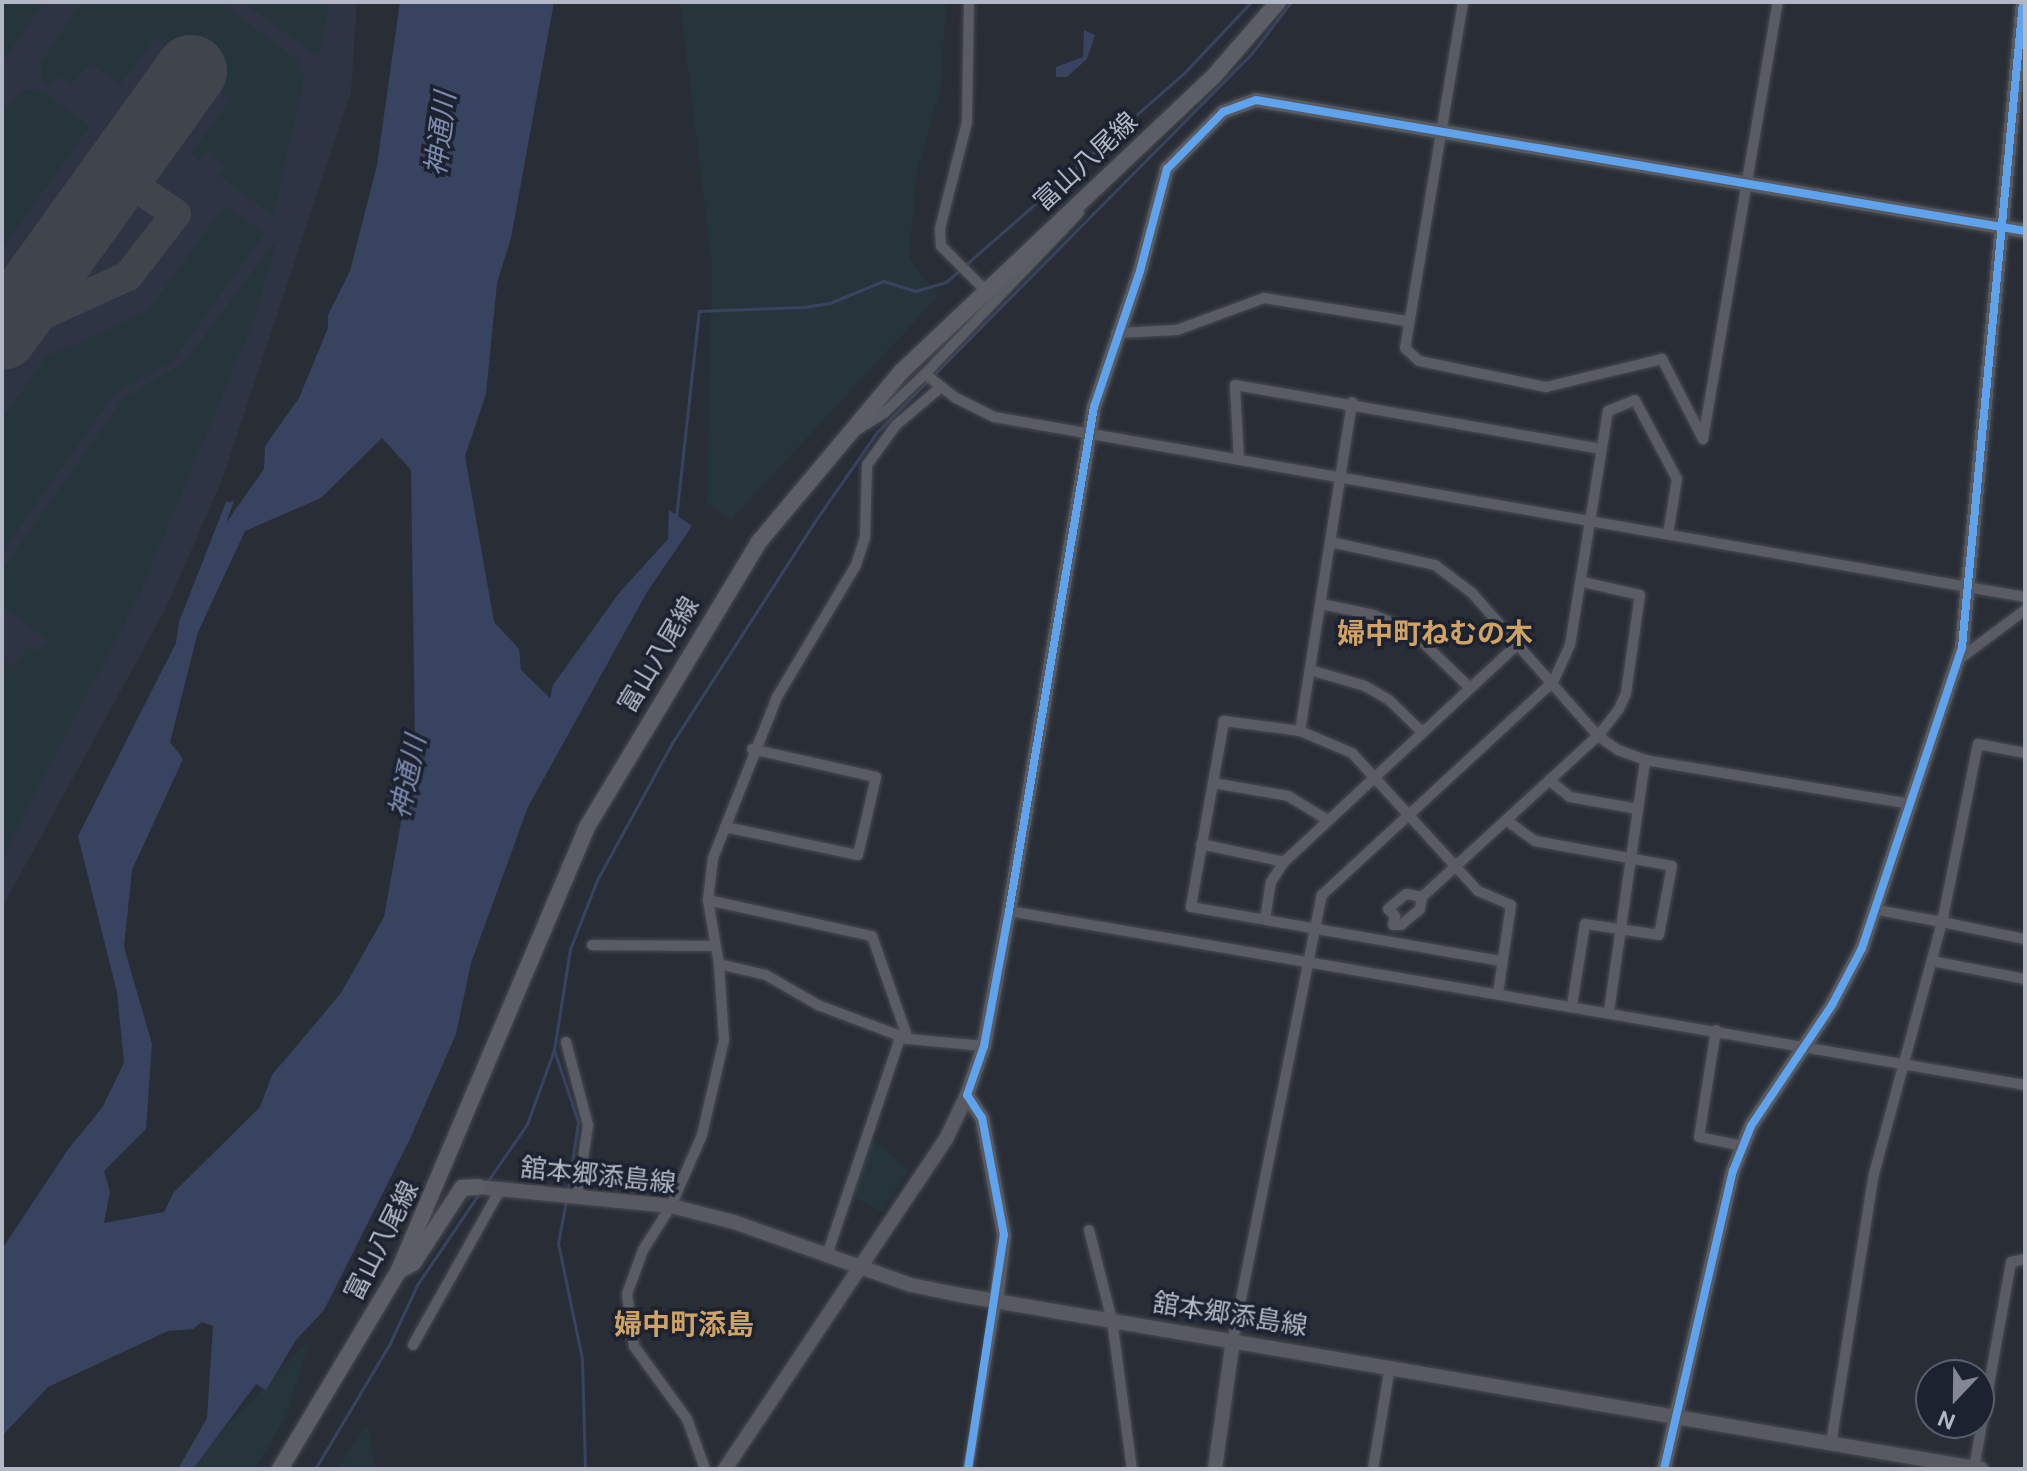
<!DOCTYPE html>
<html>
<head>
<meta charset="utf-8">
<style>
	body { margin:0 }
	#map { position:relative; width:2027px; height:1471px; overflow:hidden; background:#292d36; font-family:"DM Sans","Noto Sans JP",sans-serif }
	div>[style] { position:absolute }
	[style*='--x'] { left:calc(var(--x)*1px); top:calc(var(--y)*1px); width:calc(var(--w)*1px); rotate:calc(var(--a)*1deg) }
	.airport>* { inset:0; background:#2e3443 }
	.green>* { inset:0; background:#26353b }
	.water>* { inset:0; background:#384360 }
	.stream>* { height:3px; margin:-1.5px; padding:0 1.5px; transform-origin:1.5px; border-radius:1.5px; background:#384360 }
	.taxiway>* { height:30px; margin:-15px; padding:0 15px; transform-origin:15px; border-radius:15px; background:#40444c }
	.runway>* { height:72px; margin:-36px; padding:0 36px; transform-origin:36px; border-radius:36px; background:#40444c }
	.roads { filter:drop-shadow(0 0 2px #474a50) drop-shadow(0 0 2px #474a50) }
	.street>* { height:10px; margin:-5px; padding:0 5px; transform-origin:5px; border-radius:5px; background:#595c64 }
	.secondary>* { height:14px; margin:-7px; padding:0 7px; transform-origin:7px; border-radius:7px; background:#585a62 }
	.primary>* { height:16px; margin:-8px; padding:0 8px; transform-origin:8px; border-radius:8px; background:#5b5e66 }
	.cycleway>* { height:8px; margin:-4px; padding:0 4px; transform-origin:4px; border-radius:4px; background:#60a3ed }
	span { translate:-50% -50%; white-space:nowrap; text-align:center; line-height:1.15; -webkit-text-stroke:7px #1d2230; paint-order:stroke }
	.street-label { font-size:26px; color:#b3b8c7 }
	.water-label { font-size:28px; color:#7c8aae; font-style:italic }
	.neighbourhood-label { font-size:28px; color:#d0a365; font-weight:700 }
	.frame { position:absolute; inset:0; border:4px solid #b3b8c7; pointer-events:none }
	.north { position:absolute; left:1915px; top:1359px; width:80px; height:80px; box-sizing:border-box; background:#1d2230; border:2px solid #595e6c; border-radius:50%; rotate:202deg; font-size:22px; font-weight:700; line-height:32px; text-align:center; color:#b3b8c7 }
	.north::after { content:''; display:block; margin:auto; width:28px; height:36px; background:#838794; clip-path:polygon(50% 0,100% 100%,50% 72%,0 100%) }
</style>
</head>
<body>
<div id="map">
	<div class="airport">
		<div style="clip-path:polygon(2px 2px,357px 2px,351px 92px,224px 475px,167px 606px,2px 908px)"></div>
	</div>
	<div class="green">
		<div style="clip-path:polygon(2px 2px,44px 2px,2px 62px)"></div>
		<div style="clip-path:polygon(82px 2px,220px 2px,297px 60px,304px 78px,273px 216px,217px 174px,225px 167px,210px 149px,199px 160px,191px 154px,231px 99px,156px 38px,120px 84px,91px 63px,70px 86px,59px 75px,49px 87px,44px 83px,41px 63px)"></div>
		<div style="clip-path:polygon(243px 2px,329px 2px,319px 57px)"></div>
		<div style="clip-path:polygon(680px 2px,946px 2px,941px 87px,916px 176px,909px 259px,938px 296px,731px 520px,707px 503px,712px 266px)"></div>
		<div style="clip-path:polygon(22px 89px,43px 92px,90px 126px,2px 249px,2px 115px)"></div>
		<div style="clip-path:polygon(224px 206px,265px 233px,172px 362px,115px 393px,2px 552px,2px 419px,45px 358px,148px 311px)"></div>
		<div style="clip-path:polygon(277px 239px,255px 317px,141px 590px,2px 859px,2px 660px,13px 667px,29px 646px,38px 652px,48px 640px,2px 606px,2px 570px,124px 398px,185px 362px)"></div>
		<div style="clip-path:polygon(871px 1137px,909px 1171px,882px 1212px,851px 1196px)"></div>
		<div style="clip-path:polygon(310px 1339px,287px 1414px,255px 1469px,185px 1469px)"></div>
		<div style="clip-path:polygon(367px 1424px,376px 1469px,338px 1469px)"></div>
	</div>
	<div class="water">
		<div style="clip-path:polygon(evenodd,400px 2px,554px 2px,511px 238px,497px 283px,486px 394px,465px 456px,494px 622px,519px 649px,521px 670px,550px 698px,553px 685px,619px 593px,668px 539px,669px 510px,692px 526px,647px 592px,528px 807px,471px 963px,456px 1034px,410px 1139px,324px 1310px,296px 1340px,266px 1390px,256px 1384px,193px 1469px,178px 1469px,207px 1418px,213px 1326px,202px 1322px,193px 1329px,168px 1331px,48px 1387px,2px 1436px,2px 1249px,69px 1148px,102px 1108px,124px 1063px,117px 992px,78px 836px,176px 643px,179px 622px,226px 502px,234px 501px,226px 523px,264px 469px,265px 446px,299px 398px,328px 328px,328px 315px,350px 271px,377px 165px,400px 2px,382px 438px,411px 470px,415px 744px,384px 917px,341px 993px,272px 1075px,260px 1107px,174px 1192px,164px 1212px,104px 1223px,110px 1192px,104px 1171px,146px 1129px,152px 1044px,124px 947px,132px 870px,183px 759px,170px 742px,198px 632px,245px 531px,321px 498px,382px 438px)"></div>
		<div style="clip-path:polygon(1084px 30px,1095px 35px,1087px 59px,1067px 77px,1056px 77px,1056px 67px,1083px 57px)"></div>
	</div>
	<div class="stream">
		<div style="--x:676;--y:518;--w:208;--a:-83.7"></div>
		<div style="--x:699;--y:311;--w:105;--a:-2.2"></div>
		<div style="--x:804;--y:307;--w:26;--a:-9"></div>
		<div style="--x:830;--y:303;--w:57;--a:-22.5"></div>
		<div style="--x:883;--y:281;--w:34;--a:17"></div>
		<div style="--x:915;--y:291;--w:32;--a:-16"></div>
		<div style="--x:946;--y:282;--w:318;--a:-41.3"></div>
		<div style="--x:1185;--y:72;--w:96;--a:-46.7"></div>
		<div style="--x:554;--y:1050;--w:76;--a:71.6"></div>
		<div style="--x:578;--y:1122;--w:68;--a:98.5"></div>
		<div style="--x:487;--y:1182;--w:70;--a:-55.4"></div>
		<div style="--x:527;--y:1124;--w:79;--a:-70"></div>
		<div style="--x:554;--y:1050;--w:102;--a:-81"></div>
		<div style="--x:570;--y:949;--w:74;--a:-68.6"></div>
		<div style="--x:597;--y:880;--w:156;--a:-61.3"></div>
		<div style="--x:672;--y:743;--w:264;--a:-57.2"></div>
		<div style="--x:815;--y:521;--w:108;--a:-55.1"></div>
		<div style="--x:877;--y:432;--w:533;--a:-45.3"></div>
		<div style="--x:1252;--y:53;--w:64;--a:-52.6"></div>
		<div style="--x:566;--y:1201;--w:43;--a:100.8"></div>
		<div style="--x:558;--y:1243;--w:118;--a:78.3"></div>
		<div style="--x:582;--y:1359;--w:110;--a:88.4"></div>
		<div style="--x:315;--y:1469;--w:147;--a:-59.2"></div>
		<div style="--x:390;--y:1343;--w:64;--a:-65"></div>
		<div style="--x:417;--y:1285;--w:109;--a:-55.9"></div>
	</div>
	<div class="taxiway">
		<div style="--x:3;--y:333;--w:137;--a:-24.5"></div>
		<div style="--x:128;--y:276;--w:78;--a:-52.3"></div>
		<div style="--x:176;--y:214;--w:71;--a:-145.9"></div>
	</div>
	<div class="runway">
		<div style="--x:2;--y:334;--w:324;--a:-54.3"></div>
	</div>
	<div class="roads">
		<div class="street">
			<div style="--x:969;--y:2;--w:120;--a:91"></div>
			<div style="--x:967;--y:122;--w:110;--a:104.2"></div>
			<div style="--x:940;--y:229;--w:17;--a:87"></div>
			<div style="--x:941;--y:246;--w:61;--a:45"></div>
			<div style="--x:1463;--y:2;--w:351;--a:99.5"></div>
			<div style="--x:1405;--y:348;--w:19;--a:43"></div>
			<div style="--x:1419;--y:361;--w:130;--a:11.6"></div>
			<div style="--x:1546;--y:387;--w:119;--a:-13.6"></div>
			<div style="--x:1662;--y:359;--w:90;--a:62.9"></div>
			<div style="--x:1116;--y:333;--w:61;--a:-2.8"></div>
			<div style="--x:1177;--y:330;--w:93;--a:-20.2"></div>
			<div style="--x:1264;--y:298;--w:144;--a:9.2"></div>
			<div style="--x:925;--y:374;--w:223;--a:-46.3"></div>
			<div style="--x:852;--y:433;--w:39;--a:-32"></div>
			<div style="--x:885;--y:412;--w:55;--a:-43.5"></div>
			<div style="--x:925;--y:374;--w:39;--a:38"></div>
			<div style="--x:956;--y:398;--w:42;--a:26.6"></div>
			<div style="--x:994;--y:417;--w:1047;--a:9.9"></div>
			<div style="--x:1703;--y:439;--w:443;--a:-80.3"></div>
			<div style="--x:1239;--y:460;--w:75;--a:-93.1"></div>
			<div style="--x:1235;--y:385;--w:372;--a:9.9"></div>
			<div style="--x:1331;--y:542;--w:107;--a:12.5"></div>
			<div style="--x:1435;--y:565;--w:46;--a:37.1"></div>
			<div style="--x:1472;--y:593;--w:191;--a:48.6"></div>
			<div style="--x:1598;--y:736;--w:24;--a:35"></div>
			<div style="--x:1618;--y:750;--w:29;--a:20"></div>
			<div style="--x:1645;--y:760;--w:271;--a:9.4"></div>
			<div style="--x:1321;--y:604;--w:54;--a:11.7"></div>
			<div style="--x:1374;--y:615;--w:39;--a:23"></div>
			<div style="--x:1410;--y:630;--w:83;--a:44"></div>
			<div style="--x:1958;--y:660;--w:84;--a:-36.7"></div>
			<div style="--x:1310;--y:670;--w:57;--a:16.2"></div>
			<div style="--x:1365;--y:686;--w:28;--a:30"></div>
			<div style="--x:1389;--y:700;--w:46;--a:44.1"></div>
			<div style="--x:1300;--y:731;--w:333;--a:-81"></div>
			<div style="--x:2025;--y:753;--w:48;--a:-169.2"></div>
			<div style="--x:1978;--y:744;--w:182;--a:101.4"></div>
			<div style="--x:1942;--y:922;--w:85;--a:11.6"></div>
			<div style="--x:1549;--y:780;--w:27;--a:39"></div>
			<div style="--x:1570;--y:797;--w:69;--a:10"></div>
			<div style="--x:1213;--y:783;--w:76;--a:9.8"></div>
			<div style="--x:1288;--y:796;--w:47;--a:31"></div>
			<div style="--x:1506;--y:820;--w:36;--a:36"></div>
			<div style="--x:1535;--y:841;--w:139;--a:10.3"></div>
			<div style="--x:1672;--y:866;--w:70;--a:100.7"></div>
			<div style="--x:1659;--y:935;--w:75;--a:-171.5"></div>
			<div style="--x:1585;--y:924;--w:82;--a:99.1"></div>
			<div style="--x:725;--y:827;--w:136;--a:11.9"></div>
			<div style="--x:858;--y:855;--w:80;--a:-77"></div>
			<div style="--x:876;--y:777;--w:127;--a:-167.3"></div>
			<div style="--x:1201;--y:844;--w:85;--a:12.2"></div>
			<div style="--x:1422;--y:897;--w:16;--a:-169"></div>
			<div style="--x:1406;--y:894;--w:23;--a:140"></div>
			<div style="--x:1388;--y:909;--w:10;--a:45"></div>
			<div style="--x:1395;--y:916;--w:9;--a:103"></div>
			<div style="--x:1393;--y:925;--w:8;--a:0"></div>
			<div style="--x:1401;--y:925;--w:25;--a:-40"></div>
			<div style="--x:1420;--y:909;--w:12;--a:-81"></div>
			<div style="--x:1422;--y:897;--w:239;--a:-42.5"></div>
			<div style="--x:1598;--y:736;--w:34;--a:-52"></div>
			<div style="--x:1619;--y:709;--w:17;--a:-66"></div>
			<div style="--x:1626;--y:693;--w:99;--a:-81.9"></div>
			<div style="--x:1640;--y:595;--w:58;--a:-167.2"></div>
			<div style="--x:708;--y:900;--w:168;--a:12.4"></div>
			<div style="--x:872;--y:936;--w:109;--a:70.7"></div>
			<div style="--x:908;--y:1039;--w:96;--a:-159.3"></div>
			<div style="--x:818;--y:1005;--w:60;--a:-150"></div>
			<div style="--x:766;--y:975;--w:48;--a:-166.8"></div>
			<div style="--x:1009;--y:911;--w:1031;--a:9.72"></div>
			<div style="--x:1265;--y:919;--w:37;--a:-81"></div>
			<div style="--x:1271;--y:882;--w:24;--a:-57"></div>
			<div style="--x:1284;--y:862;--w:320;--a:-43"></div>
			<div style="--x:592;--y:945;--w:121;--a:0.5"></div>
			<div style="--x:1932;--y:961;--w:95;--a:11"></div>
			<div style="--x:1498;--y:993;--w:89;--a:-81.6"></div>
			<div style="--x:1511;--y:905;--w:36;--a:-157"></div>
			<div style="--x:1478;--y:891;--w:187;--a:-132.4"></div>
			<div style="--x:1352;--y:753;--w:56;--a:-157.1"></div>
			<div style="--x:1300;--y:731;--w:77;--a:-172.5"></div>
			<div style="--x:1224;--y:721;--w:189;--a:100.1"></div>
			<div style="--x:1191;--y:907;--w:316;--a:9.9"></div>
			<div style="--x:1609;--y:1011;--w:254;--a:-81.8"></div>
			<div style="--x:1716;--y:1030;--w:108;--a:99"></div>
			<div style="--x:1699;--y:1137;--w:45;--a:11.6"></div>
			<div style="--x:908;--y:1039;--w:76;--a:5.3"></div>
			<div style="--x:566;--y:1042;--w:86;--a:75.2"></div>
			<div style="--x:588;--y:1125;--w:74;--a:98.6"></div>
			<div style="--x:1089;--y:1230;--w:93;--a:75.7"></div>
			<div style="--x:1112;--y:1320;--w:150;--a:82.4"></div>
			<div style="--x:827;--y:1255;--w:229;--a:-71.4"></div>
			<div style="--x:1233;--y:1339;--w:453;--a:-78.7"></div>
			<div style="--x:1322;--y:895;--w:314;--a:-42.7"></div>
			<div style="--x:1553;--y:682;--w:41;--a:-65.3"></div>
			<div style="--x:1570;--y:645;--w:237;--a:-80.8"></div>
			<div style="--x:1608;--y:411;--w:29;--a:-22"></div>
			<div style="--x:1635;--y:400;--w:89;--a:62"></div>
			<div style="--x:1677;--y:479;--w:56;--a:99.3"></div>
			<div style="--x:413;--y:1345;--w:178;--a:-60.7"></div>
			<div style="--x:1831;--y:1444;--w:273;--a:-81"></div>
			<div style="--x:1874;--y:1174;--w:261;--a:-74.9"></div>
			<div style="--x:1942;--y:922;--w:65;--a:-169.4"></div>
			<div style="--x:1974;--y:1468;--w:209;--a:-79.8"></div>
			<div style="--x:2011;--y:1262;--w:14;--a:-12"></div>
			<div style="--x:705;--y:1469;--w:53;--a:-109.8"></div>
			<div style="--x:687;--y:1419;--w:90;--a:-126"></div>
			<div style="--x:634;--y:1346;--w:52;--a:-97.7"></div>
			<div style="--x:627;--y:1294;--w:47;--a:-70"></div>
			<div style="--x:643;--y:1250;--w:52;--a:-57.5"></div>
			<div style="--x:671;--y:1206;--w:77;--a:-66.4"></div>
			<div style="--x:702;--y:1135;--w:98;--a:-77"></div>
			<div style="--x:724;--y:1040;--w:76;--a:-93.8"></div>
			<div style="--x:719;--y:964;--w:65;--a:-99.8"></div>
			<div style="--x:708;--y:900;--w:42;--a:-83.2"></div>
			<div style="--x:713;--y:858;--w:173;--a:-68.3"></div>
			<div style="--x:777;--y:697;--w:154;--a:-59.1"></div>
			<div style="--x:856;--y:565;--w:28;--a:-72"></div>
			<div style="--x:865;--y:538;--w:73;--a:-88.4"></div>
			<div style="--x:867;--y:465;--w:49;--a:-54.1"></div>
			<div style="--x:896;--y:425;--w:59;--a:-40.2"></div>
			<div style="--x:968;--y:1469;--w:169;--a:-80.5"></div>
			<div style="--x:1373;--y:1469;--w:104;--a:-80.6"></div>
		</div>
		<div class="secondary">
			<div style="--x:478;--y:1187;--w:194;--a:5.6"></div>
			<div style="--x:671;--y:1206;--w:65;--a:14.3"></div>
			<div style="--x:734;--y:1222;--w:188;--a:19.6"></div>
			<div style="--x:911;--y:1285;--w:50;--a:11.5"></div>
			<div style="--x:960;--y:1295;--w:1036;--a:9.67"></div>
			<div style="--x:996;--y:1302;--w:67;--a:-83.2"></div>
			<div style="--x:1004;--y:1235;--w:119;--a:-100.6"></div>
			<div style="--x:982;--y:1118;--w:27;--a:-123"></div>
			<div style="--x:967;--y:1095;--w:52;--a:-70.9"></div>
			<div style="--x:984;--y:1046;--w:137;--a:-79.5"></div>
			<div style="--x:1009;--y:911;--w:511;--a:-80.43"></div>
			<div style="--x:1094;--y:407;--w:144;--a:-71.3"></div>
			<div style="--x:1140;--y:271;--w:106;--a:-75.2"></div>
			<div style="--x:1167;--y:169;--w:80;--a:-45.5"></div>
			<div style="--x:1223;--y:112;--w:35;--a:-20"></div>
			<div style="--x:1256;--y:100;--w:780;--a:9.67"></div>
			<div style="--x:725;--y:1469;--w:399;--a:-56.2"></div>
			<div style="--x:947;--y:1137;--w:47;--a:-64.5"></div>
			<div style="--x:1215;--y:1469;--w:131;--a:-82.1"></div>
			<div style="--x:1664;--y:1469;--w:306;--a:-77"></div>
			<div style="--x:1733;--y:1171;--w:48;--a:-68.2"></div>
			<div style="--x:1751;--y:1126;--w:146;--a:-56.2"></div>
			<div style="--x:1832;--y:1005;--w:64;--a:-62.2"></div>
			<div style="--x:1862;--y:948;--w:317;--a:-71.6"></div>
			<div style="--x:1962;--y:647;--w:648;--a:-84.6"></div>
		</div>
		<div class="primary">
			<div style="--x:402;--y:1269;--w:13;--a:-29"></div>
			<div style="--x:413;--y:1263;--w:90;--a:-56.8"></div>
			<div style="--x:462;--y:1188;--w:16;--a:-4"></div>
			<div style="--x:280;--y:1469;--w:232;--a:-59.1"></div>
			<div style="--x:399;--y:1270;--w:481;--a:-67"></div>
			<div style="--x:587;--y:827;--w:332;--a:-58.9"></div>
			<div style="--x:758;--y:543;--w:224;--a:-50.1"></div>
			<div style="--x:902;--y:371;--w:429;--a:-43.4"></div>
			<div style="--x:1214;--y:76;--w:98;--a:-49.1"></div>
		</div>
	</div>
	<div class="cycleway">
		<div style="--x:968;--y:1469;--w:237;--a:-81.3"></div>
		<div style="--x:1004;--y:1235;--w:119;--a:-100.6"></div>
		<div style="--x:982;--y:1118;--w:27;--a:-123"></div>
		<div style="--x:967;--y:1095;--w:52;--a:-70.9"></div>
		<div style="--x:984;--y:1046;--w:137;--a:-79.5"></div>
		<div style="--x:1009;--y:911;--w:511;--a:-80.43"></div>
		<div style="--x:1094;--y:407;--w:144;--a:-71.3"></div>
		<div style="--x:1140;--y:271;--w:106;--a:-75.2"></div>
		<div style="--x:1167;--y:169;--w:80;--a:-45.5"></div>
		<div style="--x:1223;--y:112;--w:35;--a:-20"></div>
		<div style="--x:1256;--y:100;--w:780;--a:9.67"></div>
		<div style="--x:1664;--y:1469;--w:306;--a:-77"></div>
		<div style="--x:1733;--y:1171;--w:48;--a:-68.2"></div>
		<div style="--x:1751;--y:1126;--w:146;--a:-56.2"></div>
		<div style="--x:1832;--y:1005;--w:64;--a:-62.2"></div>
		<div style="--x:1862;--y:948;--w:317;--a:-71.6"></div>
		<div style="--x:1962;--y:647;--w:648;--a:-84.6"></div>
	</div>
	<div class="street-label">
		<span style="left:1086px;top:162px;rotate:-43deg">富山八尾線</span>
		<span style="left:659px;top:655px;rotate:-59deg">富山八尾線</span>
		<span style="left:598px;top:1176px;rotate:6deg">舘本郷添島線</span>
		<span style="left:382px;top:1241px;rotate:-63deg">富山八尾線</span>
		<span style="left:1230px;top:1315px;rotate:9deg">舘本郷添島線</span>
	</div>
	<div class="water-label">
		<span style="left:441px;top:134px;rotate:-83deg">神通川</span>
		<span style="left:408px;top:777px;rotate:-78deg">神通川</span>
	</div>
	<div class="neighbourhood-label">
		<span style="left:1435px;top:634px">婦中町ねむの木</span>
		<span style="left:684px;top:1325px">婦中町添島</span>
	</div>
	<div class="frame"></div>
	<div class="north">N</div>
</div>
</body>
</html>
